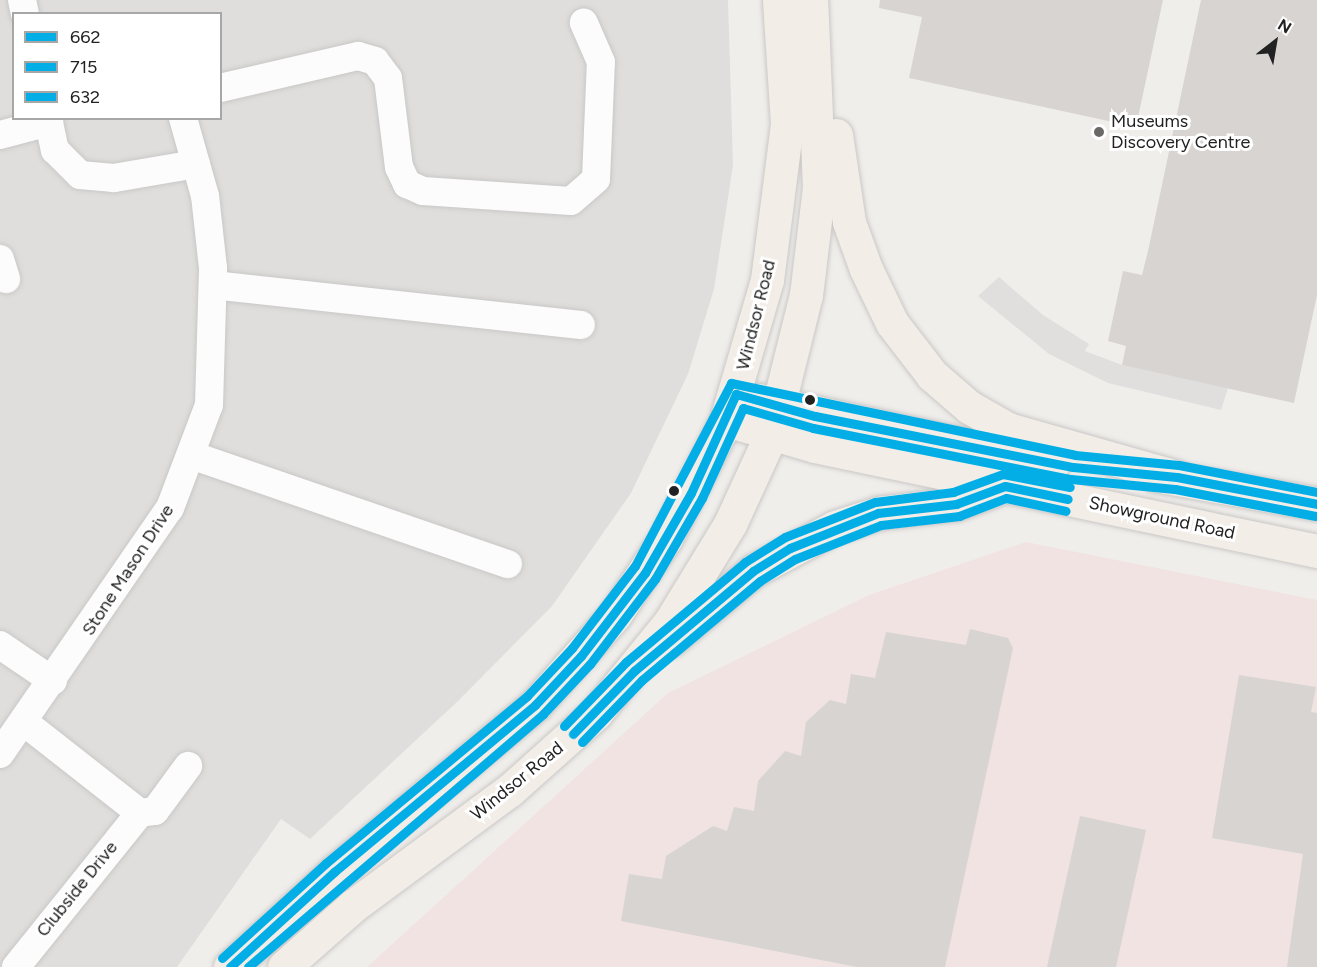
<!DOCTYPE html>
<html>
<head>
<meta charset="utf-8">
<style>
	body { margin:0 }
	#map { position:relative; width:1317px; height:967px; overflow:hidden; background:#f0eeeb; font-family:Figtree,sans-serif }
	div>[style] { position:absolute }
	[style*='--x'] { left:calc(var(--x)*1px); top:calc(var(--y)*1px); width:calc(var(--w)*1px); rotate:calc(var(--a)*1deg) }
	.residential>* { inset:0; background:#dfdedc }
	.commercial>* { inset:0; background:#f1e3e1 }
	.parking>* { inset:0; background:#e0dfde }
	.building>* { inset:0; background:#d7d4d2 }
	.roads { filter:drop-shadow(0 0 2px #c9c8c7) drop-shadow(0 0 2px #c9c8c7) }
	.minor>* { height:28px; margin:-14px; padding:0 14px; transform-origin:14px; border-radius:14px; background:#fdfcfc }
	.major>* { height:33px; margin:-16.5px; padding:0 16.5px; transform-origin:16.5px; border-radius:16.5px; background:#f3ede7 }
	.bus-1>* { height:9px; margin:-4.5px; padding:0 4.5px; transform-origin:4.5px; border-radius:4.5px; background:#02aee5 }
	.bus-2>* { height:9px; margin:-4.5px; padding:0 4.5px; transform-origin:4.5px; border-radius:4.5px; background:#02aee5 }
	.bus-3>* { height:9px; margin:-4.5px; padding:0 4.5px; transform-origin:4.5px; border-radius:4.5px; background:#02aee5 }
	.dots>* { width:16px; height:16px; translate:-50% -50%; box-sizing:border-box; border:3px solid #fff; border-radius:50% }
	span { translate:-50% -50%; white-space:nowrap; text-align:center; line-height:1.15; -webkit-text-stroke:6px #fff; paint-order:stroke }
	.poi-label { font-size:18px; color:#222 }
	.left { translate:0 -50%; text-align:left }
	.street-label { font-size:18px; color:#222 }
	.legend { position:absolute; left:12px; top:12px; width:210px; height:108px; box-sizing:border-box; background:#fff; border:2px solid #a7a7a7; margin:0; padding:8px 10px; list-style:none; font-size:18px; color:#222 }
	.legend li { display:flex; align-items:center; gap:12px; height:30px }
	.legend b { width:30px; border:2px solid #a7a7a7 }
	.north { position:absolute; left:1245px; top:12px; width:60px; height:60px; -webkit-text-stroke:4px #fff; paint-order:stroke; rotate:31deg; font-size:16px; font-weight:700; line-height:24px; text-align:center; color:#222 }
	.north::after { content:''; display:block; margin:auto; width:21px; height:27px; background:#222; clip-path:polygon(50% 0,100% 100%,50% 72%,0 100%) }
</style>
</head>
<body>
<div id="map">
	<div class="residential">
		<div style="clip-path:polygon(evenodd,0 0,728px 0,733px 165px,714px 289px,688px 374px,631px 493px,552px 606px,458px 701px,310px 839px,281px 819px,177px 967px,0 967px,0 0,14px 14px,220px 14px,220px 118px,14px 118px,14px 14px)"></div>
	</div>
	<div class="commercial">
		<div style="clip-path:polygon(1026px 542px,1317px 600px,1317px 967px,367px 967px,668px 693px,869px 595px)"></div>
	</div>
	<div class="parking">
		<div style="clip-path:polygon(999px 277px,1043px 315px,1089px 344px,1085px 351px,1122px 365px,1228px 388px,1221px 410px,1108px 383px,1049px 354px,978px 296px)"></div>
	</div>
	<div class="building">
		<div style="clip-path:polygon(880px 0,1163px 0,1136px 127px,909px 78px,922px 17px,879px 8px)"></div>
		<div style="clip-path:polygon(1201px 0,1317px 0,1317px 295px,1294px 403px,1122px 365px,1126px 346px,1108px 341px,1123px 271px,1142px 275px,1148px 251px)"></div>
		<div style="clip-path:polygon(970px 629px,1008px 638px,1013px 648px,945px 967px,857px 967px,621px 921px,629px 874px,662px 879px,666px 856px,713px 826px,727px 831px,734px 807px,754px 811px,758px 781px,785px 751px,801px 756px,806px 722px,830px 700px,846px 704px,851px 674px,875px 678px,886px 632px,966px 645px)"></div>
		<div style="clip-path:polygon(1239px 675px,1316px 687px,1311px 712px,1317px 713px,1317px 967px,1287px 967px,1303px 854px,1212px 838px)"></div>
		<div style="clip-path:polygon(1080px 816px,1146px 830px,1116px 967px,1047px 967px)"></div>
	</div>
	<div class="roads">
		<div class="minor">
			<div style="--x:22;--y:0;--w:14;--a:78"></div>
			<div style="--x:220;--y:88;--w:142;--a:-13.1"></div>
			<div style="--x:358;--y:56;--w:18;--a:16"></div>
			<div style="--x:375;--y:61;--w:21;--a:53"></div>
			<div style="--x:388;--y:78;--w:90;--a:83"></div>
			<div style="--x:399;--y:167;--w:19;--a:65"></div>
			<div style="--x:407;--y:184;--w:17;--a:24"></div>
			<div style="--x:423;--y:191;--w:148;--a:3.9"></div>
			<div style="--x:571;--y:201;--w:33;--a:-41"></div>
			<div style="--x:596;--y:179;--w:117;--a:-87.6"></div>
			<div style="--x:601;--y:62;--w:43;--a:-113.6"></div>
			<div style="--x:48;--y:118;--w:33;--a:78"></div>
			<div style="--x:55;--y:150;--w:35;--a:45"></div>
			<div style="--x:80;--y:175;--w:34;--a:5"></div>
			<div style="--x:114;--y:178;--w:83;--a:-9.7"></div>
			<div style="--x:0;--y:135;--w:51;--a:-14.9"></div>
			<div style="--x:0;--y:259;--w:21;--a:73"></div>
			<div style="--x:213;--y:285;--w:370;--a:6.2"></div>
			<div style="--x:194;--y:456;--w:332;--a:19"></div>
			<div style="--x:0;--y:645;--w:64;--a:34.2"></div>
			<div style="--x:24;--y:722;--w:147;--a:38.1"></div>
			<div style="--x:140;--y:813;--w:15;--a:-8"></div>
			<div style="--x:155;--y:811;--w:56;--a:-53.7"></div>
			<div style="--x:0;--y:754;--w:299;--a:-55.4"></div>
			<div style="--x:170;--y:508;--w:110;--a:-69.3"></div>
			<div style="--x:209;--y:405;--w:137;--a:-88.3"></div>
			<div style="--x:213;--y:268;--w:72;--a:-96.3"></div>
			<div style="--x:205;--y:196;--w:81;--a:-105.8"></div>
			<div style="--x:16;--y:967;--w:198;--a:-51.2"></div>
		</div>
		<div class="major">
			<div style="--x:836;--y:135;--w:88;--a:81.5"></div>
			<div style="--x:849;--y:222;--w:50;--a:70.1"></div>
			<div style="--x:866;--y:269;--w:60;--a:64.3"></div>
			<div style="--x:892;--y:323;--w:66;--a:52.4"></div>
			<div style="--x:932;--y:375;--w:49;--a:40.9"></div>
			<div style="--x:969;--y:407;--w:45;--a:29.4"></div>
			<div style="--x:1008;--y:429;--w:176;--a:15.9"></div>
			<div style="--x:758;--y:400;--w:302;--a:12.1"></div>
			<div style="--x:726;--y:420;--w:93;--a:16.3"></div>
			<div style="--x:815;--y:446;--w:513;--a:11.81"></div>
			<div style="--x:1155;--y:475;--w:165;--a:10.1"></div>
			<div style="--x:671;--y:640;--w:107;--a:-40.1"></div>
			<div style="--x:753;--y:571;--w:93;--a:-28.2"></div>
			<div style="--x:835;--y:527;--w:45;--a:-18"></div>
			<div style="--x:878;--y:513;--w:79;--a:-6.6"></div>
			<div style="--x:956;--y:504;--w:52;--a:-20.2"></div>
			<div style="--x:230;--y:967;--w:141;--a:-42.4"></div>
			<div style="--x:334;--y:872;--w:261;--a:-39.7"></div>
			<div style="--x:535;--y:705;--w:120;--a:-48.4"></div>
			<div style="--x:615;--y:615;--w:92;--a:-56.5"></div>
			<div style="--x:666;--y:538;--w:132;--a:-63"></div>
			<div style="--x:726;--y:420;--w:146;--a:-73.7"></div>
			<div style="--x:767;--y:280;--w:157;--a:-82.7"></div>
			<div style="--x:787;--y:124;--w:124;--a:-93.7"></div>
			<div style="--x:284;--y:967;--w:92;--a:-41.5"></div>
			<div style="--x:353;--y:906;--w:195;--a:-36.5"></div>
			<div style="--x:510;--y:790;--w:115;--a:-41.8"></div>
			<div style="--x:596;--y:713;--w:117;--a:-50.9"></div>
			<div style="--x:670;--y:622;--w:115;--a:-58.5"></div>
			<div style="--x:730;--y:524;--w:98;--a:-65.3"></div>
			<div style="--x:771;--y:435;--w:144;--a:-76"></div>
			<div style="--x:806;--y:295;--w:108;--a:-83.1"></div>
			<div style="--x:819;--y:188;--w:188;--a:-92.4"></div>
		</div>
	</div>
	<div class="bus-1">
		<div style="--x:573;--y:734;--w:88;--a:-45.9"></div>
		<div style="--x:634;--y:671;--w:155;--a:-40"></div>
		<div style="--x:753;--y:571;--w:44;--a:-31.9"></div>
		<div style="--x:790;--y:548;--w:95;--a:-21.7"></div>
		<div style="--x:878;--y:513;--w:79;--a:-6.6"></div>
		<div style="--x:956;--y:504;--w:52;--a:-20.2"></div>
		<div style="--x:1005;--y:486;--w:64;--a:11.7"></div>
		<div style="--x:230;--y:967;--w:141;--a:-42.4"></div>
		<div style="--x:334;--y:872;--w:261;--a:-39.7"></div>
		<div style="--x:535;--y:705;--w:67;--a:-46.8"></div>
		<div style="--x:581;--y:656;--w:105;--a:-52.4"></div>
		<div style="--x:645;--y:573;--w:92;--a:-60.1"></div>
		<div style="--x:691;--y:493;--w:109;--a:-65.6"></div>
		<div style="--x:736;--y:394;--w:82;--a:15.6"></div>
		<div style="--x:815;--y:416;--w:263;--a:11.2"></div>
		<div style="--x:1073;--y:467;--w:104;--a:5.5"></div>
		<div style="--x:1177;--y:477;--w:143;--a:10.9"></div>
	</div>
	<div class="bus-2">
		<div style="--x:582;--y:742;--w:86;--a:-45.9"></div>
		<div style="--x:642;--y:680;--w:154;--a:-40"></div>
		<div style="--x:760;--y:581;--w:41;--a:-32.2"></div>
		<div style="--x:795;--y:559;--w:92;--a:-21.6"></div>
		<div style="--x:881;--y:525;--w:79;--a:-6.6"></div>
		<div style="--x:959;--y:516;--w:50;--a:-21"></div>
		<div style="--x:1006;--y:498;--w:61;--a:12.2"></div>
		<div style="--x:248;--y:967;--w:389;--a:-40.6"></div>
		<div style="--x:543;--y:714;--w:69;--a:-46.8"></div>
		<div style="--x:590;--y:664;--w:107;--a:-52.6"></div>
		<div style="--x:655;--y:579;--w:94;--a:-59.9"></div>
		<div style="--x:702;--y:498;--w:99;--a:-65.5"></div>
		<div style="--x:743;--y:408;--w:73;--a:15.9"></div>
		<div style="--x:813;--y:428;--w:263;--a:11.2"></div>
		<div style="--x:1071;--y:479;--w:104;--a:5.5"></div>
		<div style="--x:1175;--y:489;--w:143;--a:10.9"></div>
	</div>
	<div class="bus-3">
		<div style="--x:564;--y:726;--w:89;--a:-45.9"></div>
		<div style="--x:626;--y:662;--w:155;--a:-40"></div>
		<div style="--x:745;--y:562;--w:47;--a:-32"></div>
		<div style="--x:785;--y:537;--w:97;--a:-21.3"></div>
		<div style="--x:875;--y:502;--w:79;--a:-7.3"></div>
		<div style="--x:953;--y:492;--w:53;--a:-19.8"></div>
		<div style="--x:1003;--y:474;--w:68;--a:11"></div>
		<div style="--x:222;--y:958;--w:141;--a:-42.4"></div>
		<div style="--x:326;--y:863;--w:261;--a:-39.7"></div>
		<div style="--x:527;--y:696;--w:66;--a:-46.8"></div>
		<div style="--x:572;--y:648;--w:103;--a:-52.5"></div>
		<div style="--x:635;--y:566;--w:207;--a:-62.3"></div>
		<div style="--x:731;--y:383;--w:351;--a:11.8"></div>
		<div style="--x:1075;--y:455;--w:104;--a:5.5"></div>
		<div style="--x:1179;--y:465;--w:141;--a:11.1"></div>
	</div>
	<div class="dots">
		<div style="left:1099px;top:132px;background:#6a6968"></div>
		<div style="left:810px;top:400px;background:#222"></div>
		<div style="left:674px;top:491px;background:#222"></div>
	</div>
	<div class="poi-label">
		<span class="left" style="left:1111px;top:132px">Museums<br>Discovery Centre</span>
	</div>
	<div class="street-label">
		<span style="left:756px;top:315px;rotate:-76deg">Windsor Road</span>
		<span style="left:1162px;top:518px;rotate:12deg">Showground Road</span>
		<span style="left:128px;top:570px;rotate:-57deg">Stone Mason Drive</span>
		<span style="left:517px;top:781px;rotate:-39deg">Windsor Road</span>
		<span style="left:77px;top:889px;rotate:-51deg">Clubside Drive</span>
	</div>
	<ul class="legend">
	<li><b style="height:8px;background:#02aee5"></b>662</li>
	<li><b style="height:8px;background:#02aee5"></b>715</li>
	<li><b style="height:8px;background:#02aee5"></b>632</li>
	</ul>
	<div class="north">N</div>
</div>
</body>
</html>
